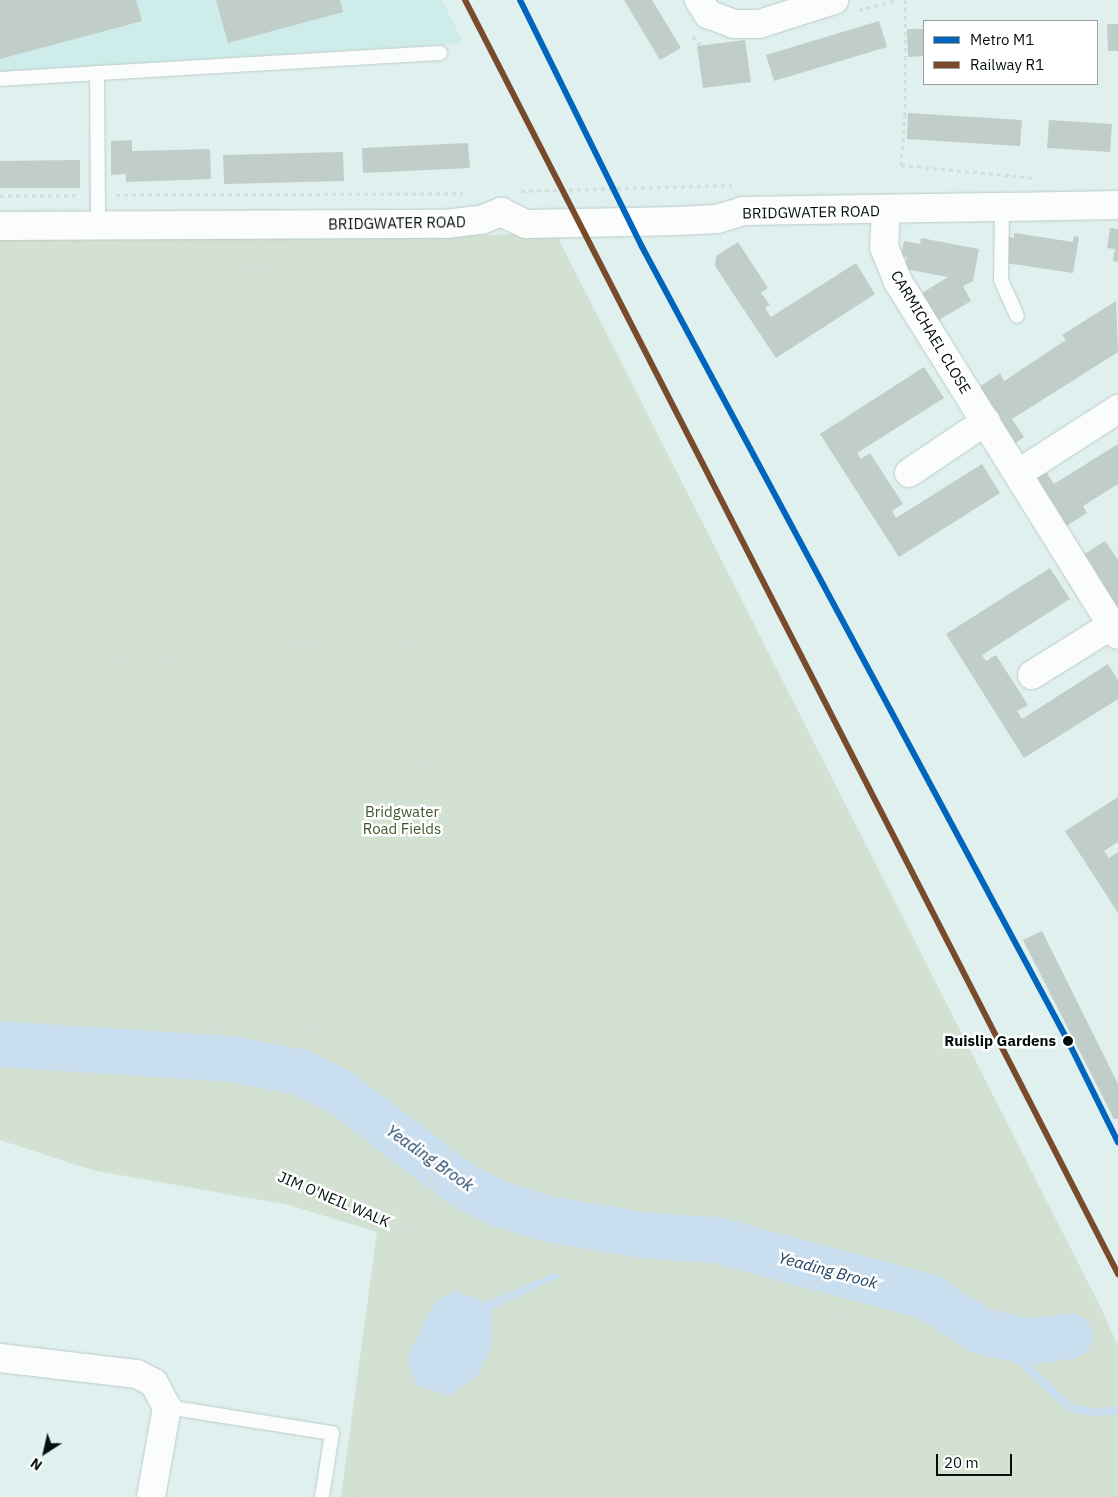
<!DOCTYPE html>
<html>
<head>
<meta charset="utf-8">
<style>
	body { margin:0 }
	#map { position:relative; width:1118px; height:1497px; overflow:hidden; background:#dff0ee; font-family:"IBM Plex Sans",sans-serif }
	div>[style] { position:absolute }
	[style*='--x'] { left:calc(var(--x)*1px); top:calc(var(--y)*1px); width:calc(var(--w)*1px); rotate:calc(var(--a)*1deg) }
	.built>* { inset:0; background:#ceece9 }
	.green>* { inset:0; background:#d2e1d2 }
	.water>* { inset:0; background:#c9deef }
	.stream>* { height:8px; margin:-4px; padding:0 4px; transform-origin:4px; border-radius:4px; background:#c9deef }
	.river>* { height:46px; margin:-23px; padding:0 23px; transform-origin:23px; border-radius:23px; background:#c9deef }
	.building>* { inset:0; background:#c1cdc9 }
	.path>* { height:3px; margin-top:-1.5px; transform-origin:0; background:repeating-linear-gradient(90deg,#d6dcda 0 4px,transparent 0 8px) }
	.roads { filter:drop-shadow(0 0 1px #bdcbc9) drop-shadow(0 0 1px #bdcbc9) }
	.service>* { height:14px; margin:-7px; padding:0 7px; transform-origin:7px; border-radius:7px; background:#fafdfc }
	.minor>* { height:28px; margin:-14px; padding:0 14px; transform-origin:14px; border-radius:14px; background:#fafdfc }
	.rail-1>* { height:6px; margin:-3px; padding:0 3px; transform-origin:3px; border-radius:3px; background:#7a4b2a }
	.metro-1>* { height:6px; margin:-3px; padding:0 3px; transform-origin:3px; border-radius:3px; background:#0065bd }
	.dots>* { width:14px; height:14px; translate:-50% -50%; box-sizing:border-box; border:2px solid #fff; border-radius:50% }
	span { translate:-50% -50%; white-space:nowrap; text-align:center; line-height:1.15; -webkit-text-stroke:5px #fff; paint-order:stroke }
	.street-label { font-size:15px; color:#040e0d }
	.park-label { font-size:15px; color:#42572b }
	.stop-label { font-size:15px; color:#040e0d; font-weight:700 }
	.right { translate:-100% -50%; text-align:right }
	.water-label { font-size:16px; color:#1b3f60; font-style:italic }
	.legend { position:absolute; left:923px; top:20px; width:175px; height:65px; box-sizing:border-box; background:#fff; border:1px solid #9b9f9e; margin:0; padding:6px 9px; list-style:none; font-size:15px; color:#040e0d }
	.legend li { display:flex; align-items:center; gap:10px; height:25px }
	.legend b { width:25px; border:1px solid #9b9f9e }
	.north { position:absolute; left:20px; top:1427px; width:50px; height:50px; -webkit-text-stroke:4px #fff; paint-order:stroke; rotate:215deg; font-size:14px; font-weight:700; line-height:20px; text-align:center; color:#040e0d }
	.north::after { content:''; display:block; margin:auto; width:18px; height:22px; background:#040e0d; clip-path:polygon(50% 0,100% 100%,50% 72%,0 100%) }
	.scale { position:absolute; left:936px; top:1454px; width:76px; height:22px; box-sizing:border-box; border:2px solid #040e0d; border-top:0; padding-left:6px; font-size:15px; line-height:18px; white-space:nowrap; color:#040e0d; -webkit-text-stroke:4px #fff; paint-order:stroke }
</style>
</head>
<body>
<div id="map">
	<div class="built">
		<div style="clip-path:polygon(0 0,442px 0,463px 43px,0 72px)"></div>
	</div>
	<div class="green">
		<div style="clip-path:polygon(556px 234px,1102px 1310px,1118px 1346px,1118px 1497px,341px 1497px,377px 1232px,289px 1205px,92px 1170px,0 1140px,0 240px)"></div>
	</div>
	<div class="water">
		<div style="clip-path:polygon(552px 1274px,565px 1275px,492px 1309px,492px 1345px,477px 1377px,447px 1396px,416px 1384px,407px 1357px,434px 1303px,454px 1290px,486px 1302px)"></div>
	</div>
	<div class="stream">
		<div style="--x:1002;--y:1336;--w:36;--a:53"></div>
		<div style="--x:1024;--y:1365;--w:64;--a:42.5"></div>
		<div style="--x:1071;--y:1408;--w:27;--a:10"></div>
		<div style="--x:1098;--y:1413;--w:20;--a:-9"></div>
	</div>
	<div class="river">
		<div style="--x:0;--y:1044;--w:231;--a:3.7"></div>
		<div style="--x:231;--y:1059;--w:69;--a:10.8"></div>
		<div style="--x:299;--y:1072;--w:42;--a:25.3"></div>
		<div style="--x:337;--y:1090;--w:156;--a:37.2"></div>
		<div style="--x:461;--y:1184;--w:41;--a:27.8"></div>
		<div style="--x:497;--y:1203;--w:53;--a:17.4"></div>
		<div style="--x:548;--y:1219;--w:102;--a:9.6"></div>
		<div style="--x:649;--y:1236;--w:67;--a:3.4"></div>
		<div style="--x:716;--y:1240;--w:220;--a:15"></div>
		<div style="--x:928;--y:1297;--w:63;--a:32.7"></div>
		<div style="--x:981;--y:1331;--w:48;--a:13.2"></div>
		<div style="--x:1028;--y:1342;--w:42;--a:-8.1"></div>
	</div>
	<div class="building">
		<div style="clip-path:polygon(0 0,136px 0,142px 21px,0 59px)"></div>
		<div style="clip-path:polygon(216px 0,340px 0,343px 12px,228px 43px)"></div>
		<div style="clip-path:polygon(624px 0,652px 0,681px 48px,660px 60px)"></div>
		<div style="clip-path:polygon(879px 21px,887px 47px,774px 81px,766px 55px)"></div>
		<div style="clip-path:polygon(1107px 24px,1118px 24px,1118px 51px,1108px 51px)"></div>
		<div style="clip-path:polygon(907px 29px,924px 29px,924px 56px,908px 57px)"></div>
		<div style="clip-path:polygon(745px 40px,751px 82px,703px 88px,697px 46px)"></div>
		<div style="clip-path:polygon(908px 113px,1022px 120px,1020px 146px,907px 139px)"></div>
		<div style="clip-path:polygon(1049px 120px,1112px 124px,1110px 152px,1047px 148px)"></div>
		<div style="clip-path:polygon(132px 140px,132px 151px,210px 149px,211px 179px,126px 182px,126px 174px,111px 175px,111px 141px)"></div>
		<div style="clip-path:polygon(468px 143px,470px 168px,363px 173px,362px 148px)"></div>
		<div style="clip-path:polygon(343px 152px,344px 181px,224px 184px,223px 155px)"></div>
		<div style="clip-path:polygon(80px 160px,80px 188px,0 188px,0 161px)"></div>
		<div style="clip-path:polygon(1110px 228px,1118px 229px,1118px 262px,1113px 261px,1115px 249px,1107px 248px)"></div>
		<div style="clip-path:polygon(1014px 233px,1073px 242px,1074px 236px,1079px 237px,1073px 273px,1005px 263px,1005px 236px,1014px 238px)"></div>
		<div style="clip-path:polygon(921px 238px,979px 249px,973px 281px,963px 286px,971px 301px,937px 321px,922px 293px,948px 277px,905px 269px,907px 257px,901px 256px,904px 241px,920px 244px)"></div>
		<div style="clip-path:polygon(738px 242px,768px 288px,761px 293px,770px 305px,765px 308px,771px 317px,856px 263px,875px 294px,776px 358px,715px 266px,716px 256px)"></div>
		<div style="clip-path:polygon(1116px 301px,1118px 352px,1012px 419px,1024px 437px,1013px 445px,978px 388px,1000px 373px,1004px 381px,1066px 340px,1062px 335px)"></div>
		<div style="clip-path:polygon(924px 367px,944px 398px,857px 453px,861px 459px,870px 453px,903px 504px,892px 511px,896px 518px,982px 464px,1000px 493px,899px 557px,820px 434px)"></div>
		<div style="clip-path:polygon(1118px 444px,1118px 484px,1083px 506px,1087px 513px,1066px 526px,1031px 471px,1041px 464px,1054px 484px)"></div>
		<div style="clip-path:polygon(1105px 541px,1118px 560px,1118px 615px,1080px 557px)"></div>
		<div style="clip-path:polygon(1050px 568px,1070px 599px,982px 655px,986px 661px,996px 655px,1028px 705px,1017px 711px,1022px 719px,1108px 664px,1118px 680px,1118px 699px,1024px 758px,946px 634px)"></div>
		<div style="clip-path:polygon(1118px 797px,1118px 842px,1104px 851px,1109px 858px,1118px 852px,1118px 913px,1065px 831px)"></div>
		<div style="clip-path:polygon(1042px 931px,1118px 1084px,1118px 1119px,1114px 1119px,1023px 940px)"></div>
	</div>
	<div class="path">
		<div style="--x:905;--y:0;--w:114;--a:90"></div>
		<div style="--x:905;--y:114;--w:51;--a:94.5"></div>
		<div style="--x:901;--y:165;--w:135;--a:5.5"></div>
		<div style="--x:859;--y:10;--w:39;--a:-15"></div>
		<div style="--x:693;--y:36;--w:9;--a:63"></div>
		<div style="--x:697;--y:44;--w:7;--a:-16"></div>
		<div style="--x:521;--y:191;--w:211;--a:-1.6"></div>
		<div style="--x:116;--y:195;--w:347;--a:-0.3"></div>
		<div style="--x:0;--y:196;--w:80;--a:-0.7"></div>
		<div style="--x:261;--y:250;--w:19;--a:87"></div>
		<div style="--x:262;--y:269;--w:79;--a:48.6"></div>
		<div style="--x:314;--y:328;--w:327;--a:55.1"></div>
		<div style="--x:501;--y:596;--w:78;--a:65.7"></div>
		<div style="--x:533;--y:667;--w:397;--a:80.7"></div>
		<div style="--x:0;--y:277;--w:249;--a:-1.8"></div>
		<div style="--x:315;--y:331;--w:327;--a:73.3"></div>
		<div style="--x:409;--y:644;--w:395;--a:103.8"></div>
		<div style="--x:0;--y:459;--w:264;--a:-36.5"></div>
		<div style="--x:212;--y:302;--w:50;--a:-41"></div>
		<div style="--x:250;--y:269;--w:12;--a:0"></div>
		<div style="--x:0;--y:495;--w:135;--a:17.6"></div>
		<div style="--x:129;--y:536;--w:119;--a:27.6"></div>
		<div style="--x:234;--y:591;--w:131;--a:37.2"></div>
		<div style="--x:338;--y:670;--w:238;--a:48.4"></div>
		<div style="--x:496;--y:848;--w:117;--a:59.3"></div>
		<div style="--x:556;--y:949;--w:109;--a:69.6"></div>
		<div style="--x:0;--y:655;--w:118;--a:3.4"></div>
		<div style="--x:118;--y:662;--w:35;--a:39"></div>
		<div style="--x:145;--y:684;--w:35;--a:-40"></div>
		<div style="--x:172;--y:661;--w:132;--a:-7.4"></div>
		<div style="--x:303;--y:644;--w:106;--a:0"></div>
		<div style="--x:409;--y:644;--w:129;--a:81.6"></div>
		<div style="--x:428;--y:772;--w:340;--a:83.3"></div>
		<div style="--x:468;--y:1110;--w:28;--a:109"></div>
		<div style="--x:459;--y:1136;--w:109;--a:123.4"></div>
		<div style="--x:399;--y:1227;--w:90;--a:15.4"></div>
		<div style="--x:118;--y:662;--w:35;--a:-41"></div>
		<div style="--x:144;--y:639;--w:36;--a:38"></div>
		<div style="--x:0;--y:1009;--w:213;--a:4.3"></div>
		<div style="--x:212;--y:1025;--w:151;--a:1.5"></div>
		<div style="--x:363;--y:1029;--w:43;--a:29.6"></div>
		<div style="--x:400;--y:1050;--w:90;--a:40.9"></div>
		<div style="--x:0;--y:1122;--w:22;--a:18"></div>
		<div style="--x:21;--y:1129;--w:230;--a:8.8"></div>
		<div style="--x:248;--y:1164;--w:164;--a:22.6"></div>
		<div style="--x:399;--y:1227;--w:273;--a:98.8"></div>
		<div style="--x:459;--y:1136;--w:36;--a:27"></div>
		<div style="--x:491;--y:1152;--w:251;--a:10.8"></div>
		<div style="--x:738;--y:1199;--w:22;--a:3"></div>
		<div style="--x:430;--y:1178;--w:37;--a:70"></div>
		<div style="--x:443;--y:1213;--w:25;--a:32"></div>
		<div style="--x:464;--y:1226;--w:33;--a:49"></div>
		<div style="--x:486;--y:1251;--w:60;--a:13.6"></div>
		<div style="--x:544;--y:1265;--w:97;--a:4.1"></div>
		<div style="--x:641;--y:1272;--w:123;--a:7.5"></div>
		<div style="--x:763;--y:1288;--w:133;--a:19.4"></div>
		<div style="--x:888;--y:1332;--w:208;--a:38.6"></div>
		<div style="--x:1051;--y:1462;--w:47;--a:48.5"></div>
	</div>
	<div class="roads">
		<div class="service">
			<div style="--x:97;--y:73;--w:152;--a:89.6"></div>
			<div style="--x:0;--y:79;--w:441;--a:-3.4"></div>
			<div style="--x:1002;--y:209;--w:71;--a:90.8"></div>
			<div style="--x:1001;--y:280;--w:39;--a:66"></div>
			<div style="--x:167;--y:1407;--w:167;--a:9"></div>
			<div style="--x:332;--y:1433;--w:65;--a:98.9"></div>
		</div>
		<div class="minor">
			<div style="--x:699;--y:0;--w:17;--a:57"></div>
			<div style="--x:708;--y:14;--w:28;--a:21"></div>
			<div style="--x:734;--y:24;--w:25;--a:0"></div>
			<div style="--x:759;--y:24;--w:79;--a:-17.7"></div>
			<div style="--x:886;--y:210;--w:37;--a:93"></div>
			<div style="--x:884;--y:247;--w:35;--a:68"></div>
			<div style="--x:897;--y:280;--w:418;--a:58.1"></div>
			<div style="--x:0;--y:226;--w:446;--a:-0.3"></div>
			<div style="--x:446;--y:224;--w:35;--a:-7"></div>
			<div style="--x:481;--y:220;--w:22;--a:-22"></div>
			<div style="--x:501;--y:212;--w:28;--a:26"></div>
			<div style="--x:526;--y:224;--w:152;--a:-1.1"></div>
			<div style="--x:678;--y:221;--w:39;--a:-3"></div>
			<div style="--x:717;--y:219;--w:27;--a:-17"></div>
			<div style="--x:743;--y:211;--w:375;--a:-0.9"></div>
			<div style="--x:909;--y:473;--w:93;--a:-34"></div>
			<div style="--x:1019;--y:473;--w:118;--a:-32.9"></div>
			<div style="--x:1032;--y:675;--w:94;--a:-32"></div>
			<div style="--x:0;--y:1358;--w:138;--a:6.7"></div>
			<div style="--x:137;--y:1374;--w:19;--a:28"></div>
			<div style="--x:154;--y:1383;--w:27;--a:62"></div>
			<div style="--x:167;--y:1407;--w:91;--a:100.1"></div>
		</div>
	</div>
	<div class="rail-1">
		<div style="--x:465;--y:0;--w:1432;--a:62.86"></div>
	</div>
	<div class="metro-1">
		<div style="--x:520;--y:0;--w:273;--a:63.7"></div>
		<div style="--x:641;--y:245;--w:903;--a:61.79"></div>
		<div style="--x:1068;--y:1041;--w:113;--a:63.7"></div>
	</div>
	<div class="dots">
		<div style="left:1068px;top:1041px;background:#040e0d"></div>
	</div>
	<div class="street-label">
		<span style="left:811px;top:212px;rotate:-1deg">BRIDGWATER ROAD</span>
		<span style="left:397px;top:223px;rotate:-1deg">BRIDGWATER ROAD</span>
		<span style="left:931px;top:332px;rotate:59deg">CARMICHAEL CLOSE</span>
		<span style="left:334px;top:1199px;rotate:23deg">JIM O'NEIL WALK</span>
	</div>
	<div class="park-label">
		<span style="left:402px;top:820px">Bridgwater<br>Road Fields</span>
	</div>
	<div class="stop-label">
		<span class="right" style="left:1056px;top:1041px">Ruislip Gardens</span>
	</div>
	<div class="water-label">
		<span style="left:430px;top:1158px;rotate:35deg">Yeading Brook</span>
		<span style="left:828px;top:1270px;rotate:15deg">Yeading Brook</span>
	</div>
	<ul class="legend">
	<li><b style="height:6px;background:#0065bd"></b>Metro M1</li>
	<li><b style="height:6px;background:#7a4b2a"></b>Railway R1</li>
	</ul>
	<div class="north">N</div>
	<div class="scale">20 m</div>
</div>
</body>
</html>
